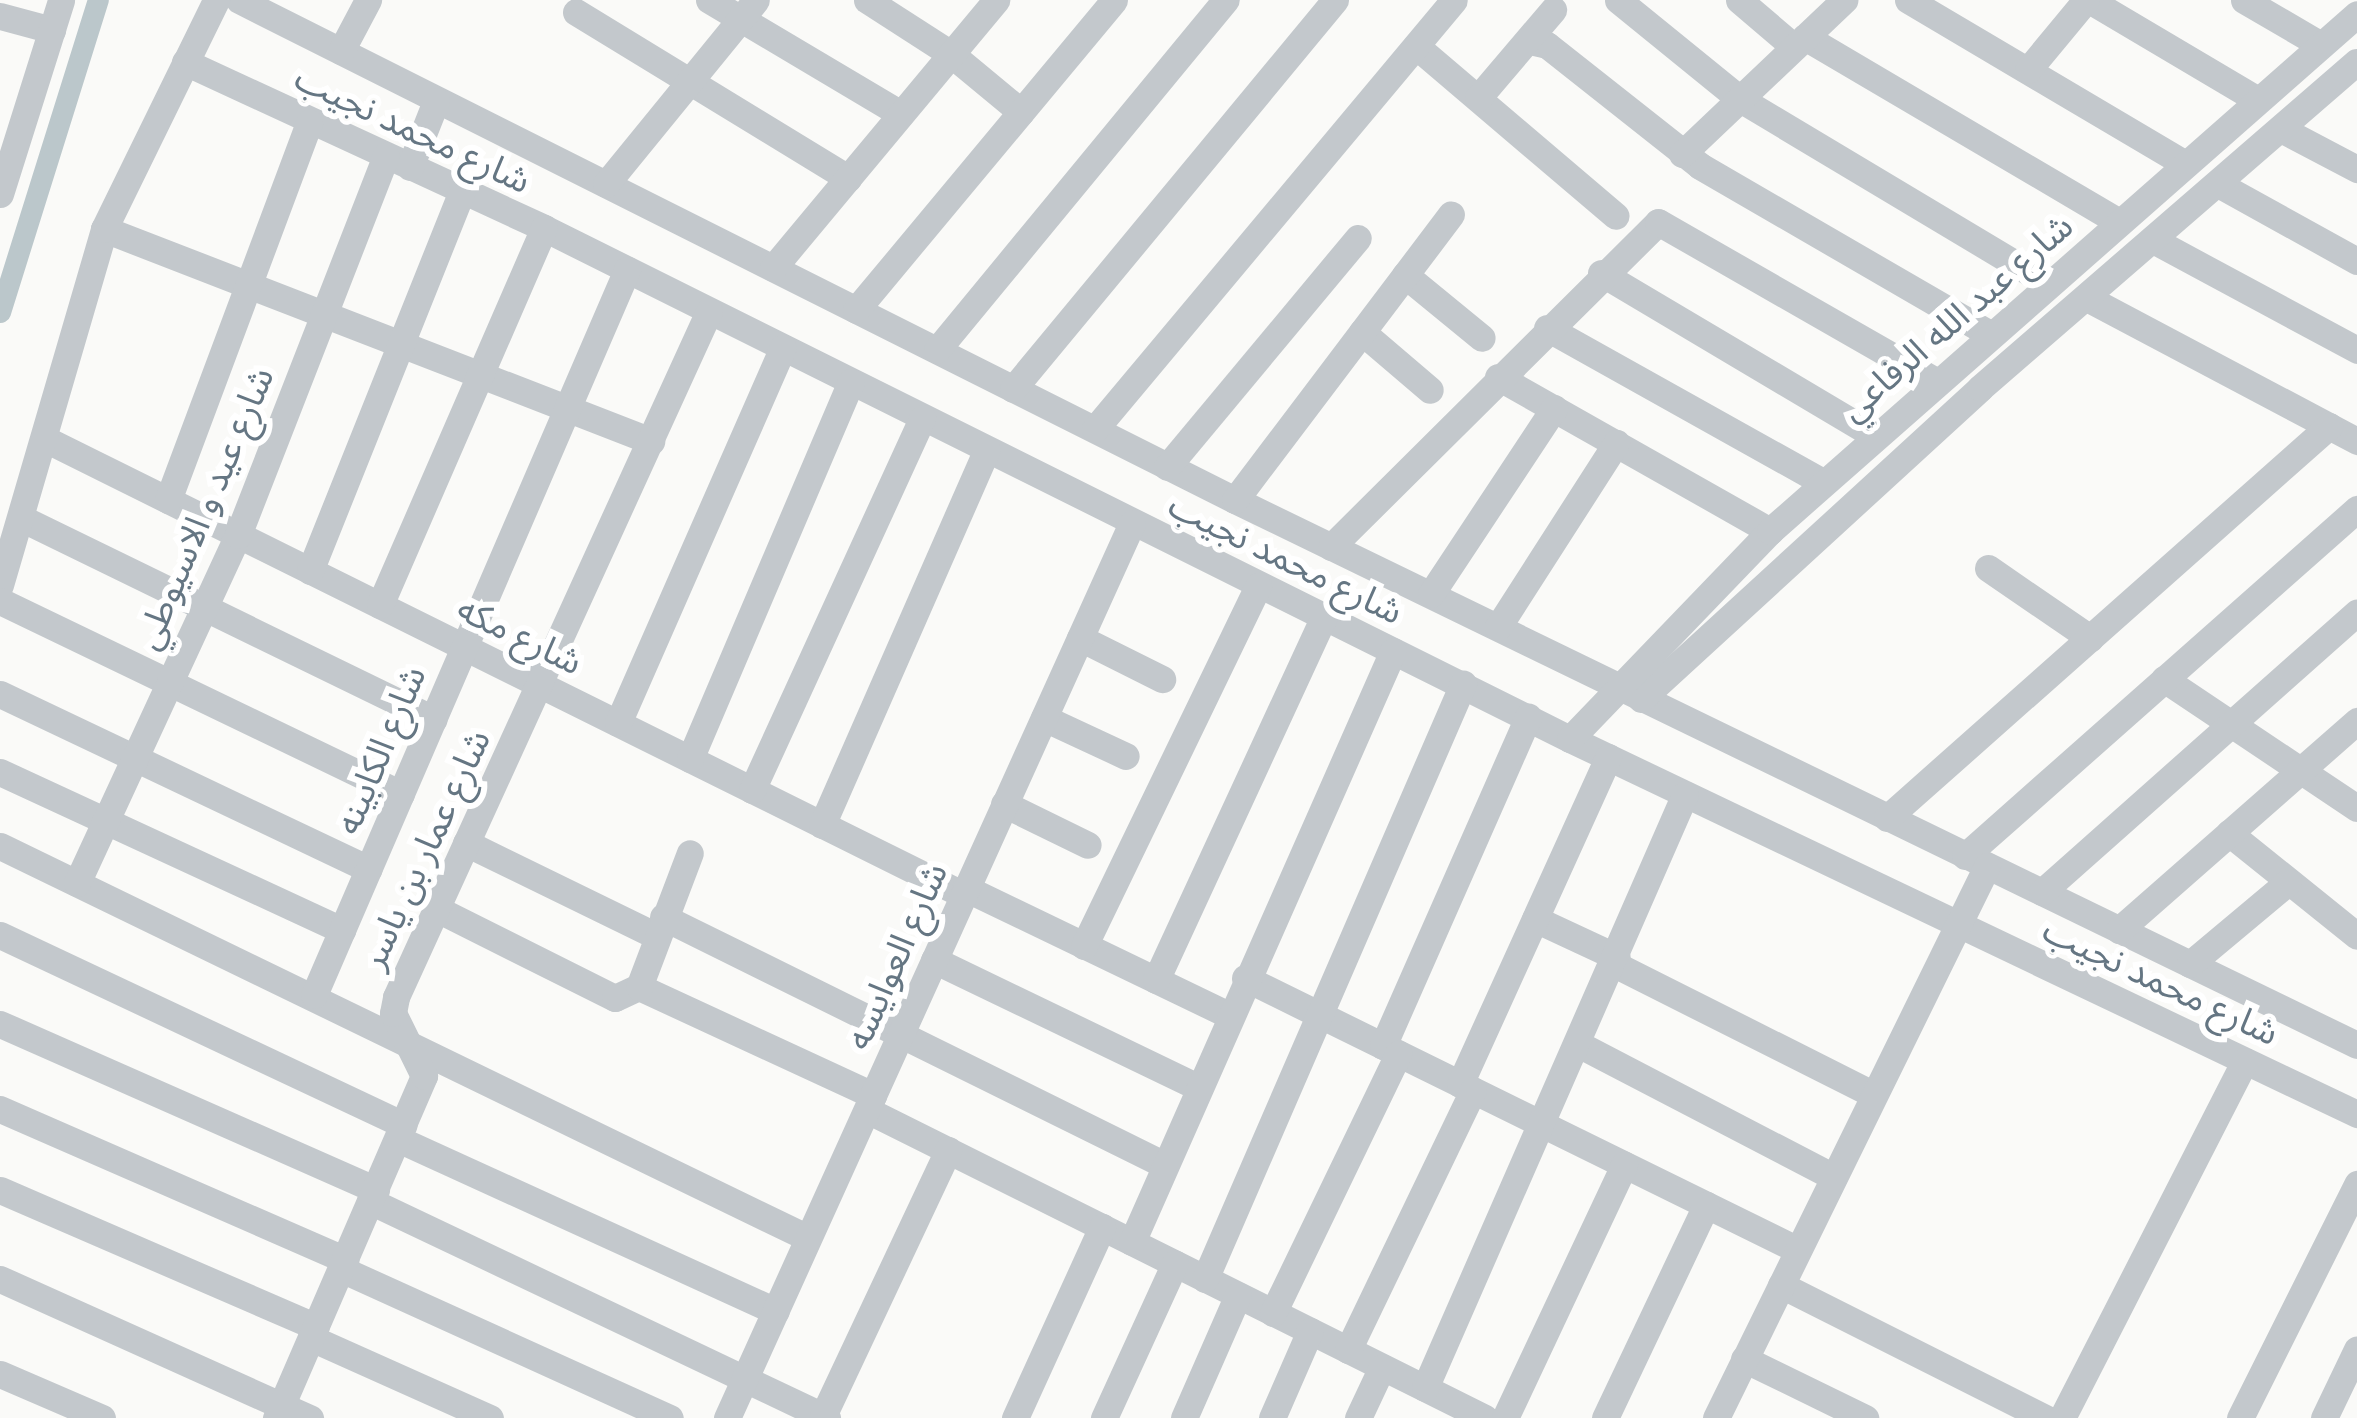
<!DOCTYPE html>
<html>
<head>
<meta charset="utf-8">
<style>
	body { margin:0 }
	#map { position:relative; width:2357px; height:1418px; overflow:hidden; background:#fafaf8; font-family:"Public Sans","Noto Sans Arabic",sans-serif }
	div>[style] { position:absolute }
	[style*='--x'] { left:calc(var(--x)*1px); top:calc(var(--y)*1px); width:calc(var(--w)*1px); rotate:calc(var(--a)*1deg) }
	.canal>* { height:21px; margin:-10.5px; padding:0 10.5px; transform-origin:10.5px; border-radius:10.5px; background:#bbc7cb }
	.minor>* { height:27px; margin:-13.5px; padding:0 13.5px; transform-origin:13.5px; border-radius:13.5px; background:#c3c8cc }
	span { translate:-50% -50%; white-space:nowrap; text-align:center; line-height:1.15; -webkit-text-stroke:12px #fff; paint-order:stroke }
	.street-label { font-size:36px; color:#657683 }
</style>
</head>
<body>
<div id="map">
	<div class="canal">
		<div style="--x:0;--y:312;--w:327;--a:-72.6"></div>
	</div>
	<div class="minor">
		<div style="--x:239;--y:0;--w:1114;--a:26.66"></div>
		<div style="--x:1235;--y:500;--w:1247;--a:25.91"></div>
		<div style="--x:709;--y:0;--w:223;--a:30.7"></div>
		<div style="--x:867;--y:0;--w:100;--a:32.7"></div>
		<div style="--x:951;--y:54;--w:91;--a:39.6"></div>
		<div style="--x:1618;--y:0;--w:157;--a:39.1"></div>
		<div style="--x:1740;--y:99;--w:359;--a:30.9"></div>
		<div style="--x:1739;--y:0;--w:72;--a:40.5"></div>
		<div style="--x:1908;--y:0;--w:322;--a:30.6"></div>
		<div style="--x:2089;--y:0;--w:196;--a:30.6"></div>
		<div style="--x:2244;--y:0;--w:89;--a:30.3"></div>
		<div style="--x:576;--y:12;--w:319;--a:31.4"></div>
		<div style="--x:0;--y:16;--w:54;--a:15.1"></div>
		<div style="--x:1805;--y:37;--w:364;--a:30.5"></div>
		<div style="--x:1530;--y:41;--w:17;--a:13"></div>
		<div style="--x:1547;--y:45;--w:195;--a:38.3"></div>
		<div style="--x:1700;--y:166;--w:335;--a:30.1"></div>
		<div style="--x:1416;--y:46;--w:262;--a:40.4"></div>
		<div style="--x:341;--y:51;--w:58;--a:-62.1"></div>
		<div style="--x:185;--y:62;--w:396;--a:24.8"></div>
		<div style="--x:544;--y:228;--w:1146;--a:26.48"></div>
		<div style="--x:1570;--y:739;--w:872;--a:25.48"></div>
		<div style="--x:2028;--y:70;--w:91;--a:-50.4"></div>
		<div style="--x:1478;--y:98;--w:116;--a:-49.6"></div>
		<div style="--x:2281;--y:129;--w:86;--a:27.8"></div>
		<div style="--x:1682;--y:154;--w:224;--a:-43.5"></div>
		<div style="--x:410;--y:167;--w:71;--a:-68.5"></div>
		<div style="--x:606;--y:184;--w:237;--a:-50.8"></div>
		<div style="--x:2218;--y:184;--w:159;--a:29"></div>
		<div style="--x:0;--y:194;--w:203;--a:-72.5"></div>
		<div style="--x:104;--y:229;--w:587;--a:21.18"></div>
		<div style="--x:2153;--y:240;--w:232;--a:28.3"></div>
		<div style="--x:773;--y:268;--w:349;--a:-50.2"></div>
		<div style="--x:1601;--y:273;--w:320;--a:30.7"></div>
		<div style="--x:1405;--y:275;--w:99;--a:39.3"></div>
		<div style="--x:2087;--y:298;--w:306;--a:27.9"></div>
		<div style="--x:856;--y:310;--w:403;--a:-50.2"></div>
		<div style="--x:1547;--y:328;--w:317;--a:29.2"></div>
		<div style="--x:1362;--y:332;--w:89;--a:40.5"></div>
		<div style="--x:937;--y:350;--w:454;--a:-50.5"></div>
		<div style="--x:1498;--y:377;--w:313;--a:29.5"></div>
		<div style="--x:1013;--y:389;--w:505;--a:-50.38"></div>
		<div style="--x:1095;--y:429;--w:559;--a:-50.08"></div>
		<div style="--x:45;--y:439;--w:1026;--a:26.39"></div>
		<div style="--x:1167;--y:467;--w:298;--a:-50.2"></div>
		<div style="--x:168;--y:500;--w:403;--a:-69.5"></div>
		<div style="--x:1235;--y:500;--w:358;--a:-52.9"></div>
		<div style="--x:21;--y:518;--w:459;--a:26"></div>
		<div style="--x:1331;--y:547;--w:461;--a:-44.8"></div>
		<div style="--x:1658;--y:222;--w:322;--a:29.8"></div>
		<div style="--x:1988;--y:568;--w:124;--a:34.5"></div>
		<div style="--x:310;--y:571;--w:409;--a:-68.2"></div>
		<div style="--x:0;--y:585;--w:371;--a:-73.7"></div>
		<div style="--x:104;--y:229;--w:255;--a:-63.9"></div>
		<div style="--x:1431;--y:594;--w:223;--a:-56.5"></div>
		<div style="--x:0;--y:601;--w:445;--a:25.7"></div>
		<div style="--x:380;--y:605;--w:411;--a:-66.5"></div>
		<div style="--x:1498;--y:627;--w:219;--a:-57.3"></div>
		<div style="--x:1080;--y:638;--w:92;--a:26.6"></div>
		<div style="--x:2164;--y:679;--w:232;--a:33.8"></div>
		<div style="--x:0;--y:694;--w:408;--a:25.4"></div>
		<div style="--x:1641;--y:699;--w:460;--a:-42.5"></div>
		<div style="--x:1980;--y:388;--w:498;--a:-40.9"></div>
		<div style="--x:1044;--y:718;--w:90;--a:24.9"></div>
		<div style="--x:618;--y:723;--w:410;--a:-66.3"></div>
		<div style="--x:1570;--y:739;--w:289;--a:-46.1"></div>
		<div style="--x:1770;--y:531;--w:782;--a:-41.37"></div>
		<div style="--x:690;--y:759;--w:410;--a:-66.9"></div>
		<div style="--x:0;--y:772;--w:377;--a:24.8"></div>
		<div style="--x:752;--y:790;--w:409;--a:-65.4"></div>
		<div style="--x:1004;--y:804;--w:93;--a:26"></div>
		<div style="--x:1887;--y:818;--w:591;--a:-41.57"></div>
		<div style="--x:822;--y:825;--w:410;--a:-66.3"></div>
		<div style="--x:2229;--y:833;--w:164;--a:38.8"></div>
		<div style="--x:466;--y:843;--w:210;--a:26"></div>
		<div style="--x:0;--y:846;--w:898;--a:25.88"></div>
		<div style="--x:1965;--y:856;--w:524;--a:-41.52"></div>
		<div style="--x:77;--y:883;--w:383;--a:-65.2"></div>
		<div style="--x:238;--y:535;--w:407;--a:-68.7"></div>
		<div style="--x:965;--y:888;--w:293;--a:25.7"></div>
		<div style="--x:2042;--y:892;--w:421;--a:-41.6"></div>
		<div style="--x:435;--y:908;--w:201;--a:26.6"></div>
		<div style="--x:615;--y:998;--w:26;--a:-25"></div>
		<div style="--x:639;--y:987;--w:258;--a:24.8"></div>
		<div style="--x:663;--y:917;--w:560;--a:26.29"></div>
		<div style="--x:1535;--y:919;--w:90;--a:24.9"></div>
		<div style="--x:2119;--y:930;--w:317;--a:-41.3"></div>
		<div style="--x:0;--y:935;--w:446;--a:25.2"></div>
		<div style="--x:1084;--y:946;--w:400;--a:-64.2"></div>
		<div style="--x:934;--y:960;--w:293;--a:25.7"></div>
		<div style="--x:1614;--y:964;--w:291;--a:26.7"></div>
		<div style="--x:2190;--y:964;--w:128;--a:-39.9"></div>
		<div style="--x:1245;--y:978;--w:616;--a:26.19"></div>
		<div style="--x:1156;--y:980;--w:400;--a:-65.2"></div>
		<div style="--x:639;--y:987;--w:143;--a:-69.2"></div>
		<div style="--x:314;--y:995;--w:790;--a:-66.65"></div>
		<div style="--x:0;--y:1024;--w:411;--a:23.8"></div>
		<div style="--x:1580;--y:1045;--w:286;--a:27.5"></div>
		<div style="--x:1383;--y:1046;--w:360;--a:-66.2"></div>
		<div style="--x:1460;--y:1084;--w:359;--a:-65.6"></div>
		<div style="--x:0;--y:1109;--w:377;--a:23.6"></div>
		<div style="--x:867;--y:1110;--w:690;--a:26.49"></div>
		<div style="--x:398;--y:1139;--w:415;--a:24.5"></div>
		<div style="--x:0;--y:1190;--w:344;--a:23.4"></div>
		<div style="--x:370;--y:1201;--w:506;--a:25.4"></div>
		<div style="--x:1132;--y:1242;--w:646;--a:-66.17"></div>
		<div style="--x:341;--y:1269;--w:361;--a:24.4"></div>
		<div style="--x:0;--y:1279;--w:340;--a:24.2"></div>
		<div style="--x:1205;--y:1279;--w:649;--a:-66.56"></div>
		<div style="--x:1781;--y:1285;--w:297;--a:26.7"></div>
		<div style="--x:1273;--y:1313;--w:288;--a:-64.2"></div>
		<div style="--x:311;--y:1338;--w:196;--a:24.1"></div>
		<div style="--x:1348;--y:1350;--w:288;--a:-64.3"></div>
		<div style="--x:1744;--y:1359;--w:135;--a:26"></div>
		<div style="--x:0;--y:1374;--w:111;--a:23.3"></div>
		<div style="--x:1425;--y:1388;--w:648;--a:-66.36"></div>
		<div style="--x:823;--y:1416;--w:294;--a:-64.8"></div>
		<div style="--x:276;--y:1418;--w:373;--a:-66.6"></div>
		<div style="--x:424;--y:1076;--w:70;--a:-116.2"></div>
		<div style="--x:393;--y:1013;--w:16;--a:-79"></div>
		<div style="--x:396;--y:997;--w:754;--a:-65.47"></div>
		<div style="--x:727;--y:1418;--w:982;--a:-65.65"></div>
		<div style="--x:1015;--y:1418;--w:210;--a:-65.5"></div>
		<div style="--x:1104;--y:1418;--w:170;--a:-65.4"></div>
		<div style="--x:1184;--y:1418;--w:134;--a:-66.3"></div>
		<div style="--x:1272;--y:1418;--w:95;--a:-66.4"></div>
		<div style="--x:1358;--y:1418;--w:56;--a:-64.8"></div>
		<div style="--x:1505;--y:1418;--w:280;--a:-64.8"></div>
		<div style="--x:1605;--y:1418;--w:236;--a:-64.6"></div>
		<div style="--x:1716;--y:1418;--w:615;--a:-63.85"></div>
		<div style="--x:2062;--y:1418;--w:401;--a:-62.9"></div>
		<div style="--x:2240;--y:1418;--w:262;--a:-63.4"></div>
		<div style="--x:2324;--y:1418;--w:76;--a:-64.4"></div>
	</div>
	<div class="street-label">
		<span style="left:413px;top:129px;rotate:25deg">شارع محمد نجيب</span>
		<span style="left:1956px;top:317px;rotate:-41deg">شارع عبد الله الرفاعي</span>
		<span style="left:204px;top:508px;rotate:-67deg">شارع عيد و الاسيوطي</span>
		<span style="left:1286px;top:558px;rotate:26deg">شارع محمد نجيب</span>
		<span style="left:520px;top:635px;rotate:26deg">شارع مكه</span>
		<span style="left:380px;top:750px;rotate:-67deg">شارع الكابينه</span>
		<span style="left:425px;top:849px;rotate:-65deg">شارع عمار بن ياسر</span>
		<span style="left:896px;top:956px;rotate:-66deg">شارع العوايسه</span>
		<span style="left:2161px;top:981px;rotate:25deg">شارع محمد نجيب</span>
	</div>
</div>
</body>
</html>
